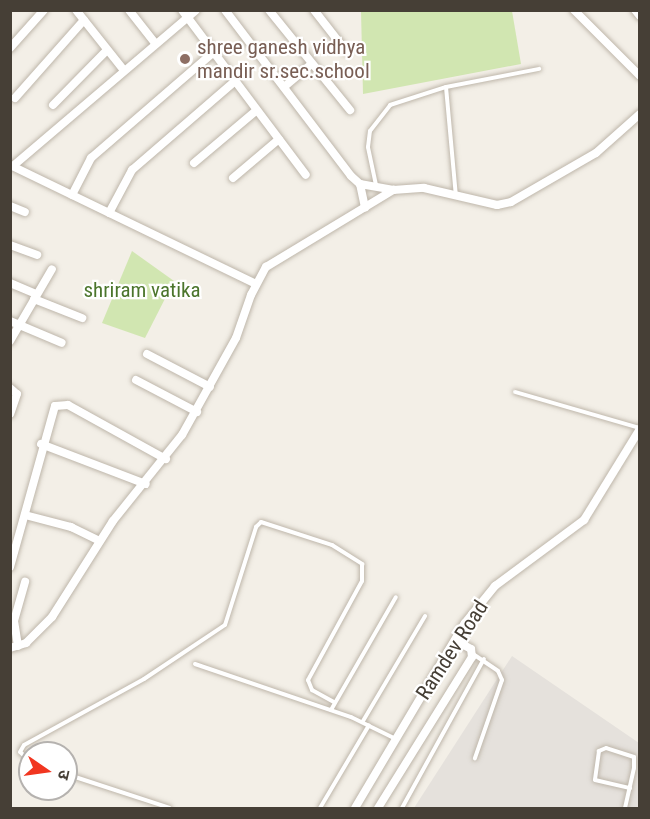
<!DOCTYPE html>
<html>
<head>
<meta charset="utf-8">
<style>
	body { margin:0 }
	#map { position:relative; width:650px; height:819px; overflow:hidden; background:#f3efe7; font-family:"Roboto Condensed","Noto Sans Devanagari",sans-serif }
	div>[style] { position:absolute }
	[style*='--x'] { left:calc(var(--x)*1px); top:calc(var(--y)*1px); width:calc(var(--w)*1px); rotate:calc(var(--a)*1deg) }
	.industrial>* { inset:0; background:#e5e1dc }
	.green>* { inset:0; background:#d1e6b1 }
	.roads { filter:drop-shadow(0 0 2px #beb6aa) drop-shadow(0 0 2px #beb6aa) }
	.lane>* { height:4px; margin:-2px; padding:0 2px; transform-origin:2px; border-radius:2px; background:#fff }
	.street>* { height:8px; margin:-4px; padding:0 4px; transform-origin:4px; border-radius:4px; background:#fff }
	.dots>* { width:16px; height:16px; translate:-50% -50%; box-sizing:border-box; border:3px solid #fff; border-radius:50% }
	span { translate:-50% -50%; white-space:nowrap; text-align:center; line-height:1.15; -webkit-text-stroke:4.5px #fff; paint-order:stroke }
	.education-label { font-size:21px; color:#785e54 }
	.left { translate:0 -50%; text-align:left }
	.park-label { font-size:21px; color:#4b752c }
	.street-label { font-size:21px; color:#463f36 }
	.frame { position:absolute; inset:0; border:12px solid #463f36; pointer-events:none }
	.north { position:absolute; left:18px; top:741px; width:60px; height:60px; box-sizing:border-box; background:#fff; border:2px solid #b5b2af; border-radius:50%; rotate:103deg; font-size:16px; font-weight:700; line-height:24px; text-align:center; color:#463f36 }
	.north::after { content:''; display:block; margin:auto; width:21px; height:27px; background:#f13620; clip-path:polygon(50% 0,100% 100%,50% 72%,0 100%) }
</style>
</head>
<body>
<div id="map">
	<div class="industrial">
		<div style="clip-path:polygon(512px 656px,639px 743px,639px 808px,414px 808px)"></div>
	</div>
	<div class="green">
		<div style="clip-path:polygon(361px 11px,512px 11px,521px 64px,363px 94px)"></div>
		<div style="clip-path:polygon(132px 251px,174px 281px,145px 338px,102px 323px)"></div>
	</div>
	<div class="roads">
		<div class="lane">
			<div style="--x:446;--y:87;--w:109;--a:84.8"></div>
			<div style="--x:376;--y:185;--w:39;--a:-102"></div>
			<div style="--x:368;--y:147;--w:16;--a:-83"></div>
			<div style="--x:370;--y:131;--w:33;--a:-52"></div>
			<div style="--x:390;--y:105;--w:59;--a:-17.8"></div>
			<div style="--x:446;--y:87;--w:95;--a:-11"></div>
			<div style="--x:515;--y:392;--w:130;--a:16.1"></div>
			<div style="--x:473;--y:654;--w:30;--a:34"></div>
			<div style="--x:498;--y:671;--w:10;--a:66"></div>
			<div style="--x:502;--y:680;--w:83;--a:109.1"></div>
			<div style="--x:195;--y:664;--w:165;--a:18.8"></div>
			<div style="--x:351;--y:717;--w:50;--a:26.1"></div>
			<div style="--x:331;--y:710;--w:130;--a:-60.1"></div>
			<div style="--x:363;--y:721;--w:122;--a:-59.4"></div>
			<div style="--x:30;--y:761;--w:13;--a:-138"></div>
			<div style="--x:20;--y:752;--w:8;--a:-60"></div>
			<div style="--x:24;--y:745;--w:137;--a:-28.8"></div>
			<div style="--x:144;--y:679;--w:97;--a:-33.7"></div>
			<div style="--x:225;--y:625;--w:103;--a:-72.4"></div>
			<div style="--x:256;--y:527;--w:7;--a:-45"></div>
			<div style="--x:261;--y:522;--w:75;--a:17.9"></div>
			<div style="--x:332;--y:545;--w:36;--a:32"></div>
			<div style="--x:362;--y:564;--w:17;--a:90"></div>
			<div style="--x:362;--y:581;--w:113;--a:118.6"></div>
			<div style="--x:308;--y:680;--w:11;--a:68"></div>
			<div style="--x:312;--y:690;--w:26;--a:29"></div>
			<div style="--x:66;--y:774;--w:109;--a:18.1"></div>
			<div style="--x:320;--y:808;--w:96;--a:-59.4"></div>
			<div style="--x:402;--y:808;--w:170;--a:-61.2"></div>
			<div style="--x:625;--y:808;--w:41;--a:-77.3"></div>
			<div style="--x:634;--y:768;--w:11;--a:-90"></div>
			<div style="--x:634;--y:757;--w:29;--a:-162"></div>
			<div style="--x:606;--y:748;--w:8;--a:157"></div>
			<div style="--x:599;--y:751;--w:29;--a:98"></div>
			<div style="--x:595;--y:780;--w:36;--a:13"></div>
		</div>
		<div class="street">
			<div style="--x:76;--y:10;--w:75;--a:51.5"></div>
			<div style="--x:129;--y:10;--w:42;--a:51.8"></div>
			<div style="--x:182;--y:10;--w:206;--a:53.1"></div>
			<div style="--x:225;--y:10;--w:208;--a:52.8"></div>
			<div style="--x:351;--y:176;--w:12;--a:42"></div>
			<div style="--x:360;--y:184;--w:34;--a:10"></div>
			<div style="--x:269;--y:10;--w:129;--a:51"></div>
			<div style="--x:314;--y:10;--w:52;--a:52"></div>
			<div style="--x:574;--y:10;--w:93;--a:45"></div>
			<div style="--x:635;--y:10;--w:8;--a:50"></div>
			<div style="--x:10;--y:48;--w:51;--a:-48.2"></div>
			<div style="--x:284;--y:87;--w:35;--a:-40"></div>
			<div style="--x:15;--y:98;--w:104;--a:-48.5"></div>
			<div style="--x:53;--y:105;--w:77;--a:-45.5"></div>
			<div style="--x:194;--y:163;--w:82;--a:-40.1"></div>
			<div style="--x:10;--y:165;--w:273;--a:25.8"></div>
			<div style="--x:13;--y:166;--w:240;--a:-40.4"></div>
			<div style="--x:233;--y:178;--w:60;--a:-40.3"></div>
			<div style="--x:360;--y:184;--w:24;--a:78"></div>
			<div style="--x:72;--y:195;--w:42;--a:-62.8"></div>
			<div style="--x:91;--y:158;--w:162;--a:-40.8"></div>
			<div style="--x:10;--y:206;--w:16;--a:22"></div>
			<div style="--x:109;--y:213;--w:49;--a:-61.9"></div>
			<div style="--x:132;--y:170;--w:136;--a:-40.8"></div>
			<div style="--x:10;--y:245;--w:29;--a:20"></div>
			<div style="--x:10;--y:283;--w:28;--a:23"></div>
			<div style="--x:34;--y:299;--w:52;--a:21.6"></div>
			<div style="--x:10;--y:321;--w:56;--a:22.9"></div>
			<div style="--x:10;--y:341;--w:83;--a:-59.7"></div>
			<div style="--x:147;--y:354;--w:71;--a:27.6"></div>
			<div style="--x:136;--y:380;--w:69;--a:27.7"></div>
			<div style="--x:10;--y:388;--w:9;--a:41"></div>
			<div style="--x:17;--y:394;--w:21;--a:109"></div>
			<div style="--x:41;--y:444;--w:112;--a:20.9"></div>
			<div style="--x:25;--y:515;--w:48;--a:14.6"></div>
			<div style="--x:71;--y:527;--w:32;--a:26"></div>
			<div style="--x:10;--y:567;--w:167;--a:-74.4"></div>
			<div style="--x:55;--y:406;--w:13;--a:-4"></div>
			<div style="--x:68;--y:405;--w:112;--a:28.9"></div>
			<div style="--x:18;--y:646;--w:25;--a:-99"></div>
			<div style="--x:14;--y:621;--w:41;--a:-74.2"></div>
			<div style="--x:10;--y:648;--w:17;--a:-17"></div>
			<div style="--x:26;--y:643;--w:37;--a:-45"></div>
			<div style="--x:52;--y:617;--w:114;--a:-57.6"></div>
			<div style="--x:113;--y:521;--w:110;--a:-51.3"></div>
			<div style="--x:182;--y:435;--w:111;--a:-60.9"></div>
			<div style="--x:236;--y:338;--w:46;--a:-70.8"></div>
			<div style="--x:251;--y:295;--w:32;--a:-62"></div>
			<div style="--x:266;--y:267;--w:149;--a:-31.2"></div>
			<div style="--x:393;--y:190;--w:31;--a:-4"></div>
			<div style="--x:424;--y:188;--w:75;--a:13.1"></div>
			<div style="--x:497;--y:205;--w:14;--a:-12"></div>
			<div style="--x:511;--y:202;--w:98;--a:-30"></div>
			<div style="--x:596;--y:153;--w:59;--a:-41.6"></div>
			<div style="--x:355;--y:808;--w:215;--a:-59.3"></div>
			<div style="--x:465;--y:623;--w:48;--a:-51"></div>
			<div style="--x:495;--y:586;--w:111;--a:-36.6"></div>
			<div style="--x:584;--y:520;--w:107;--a:-58.4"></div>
			<div style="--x:378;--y:808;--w:178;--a:-58.1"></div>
			<div style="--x:472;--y:657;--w:8;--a:-97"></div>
			<div style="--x:471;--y:649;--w:18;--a:-151"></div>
		</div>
	</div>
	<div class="dots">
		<div style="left:185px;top:59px;background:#8d6e63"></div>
	</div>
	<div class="education-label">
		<span class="left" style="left:197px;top:59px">shree ganesh vidhya<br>mandir sr.sec.school</span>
	</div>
	<div class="park-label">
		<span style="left:142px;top:290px">shriram vatika</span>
	</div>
	<div class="street-label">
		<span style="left:452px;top:650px;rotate:-57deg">Ramdev Road</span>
	</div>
	<div class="frame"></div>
	<div class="north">उ</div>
</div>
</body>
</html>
